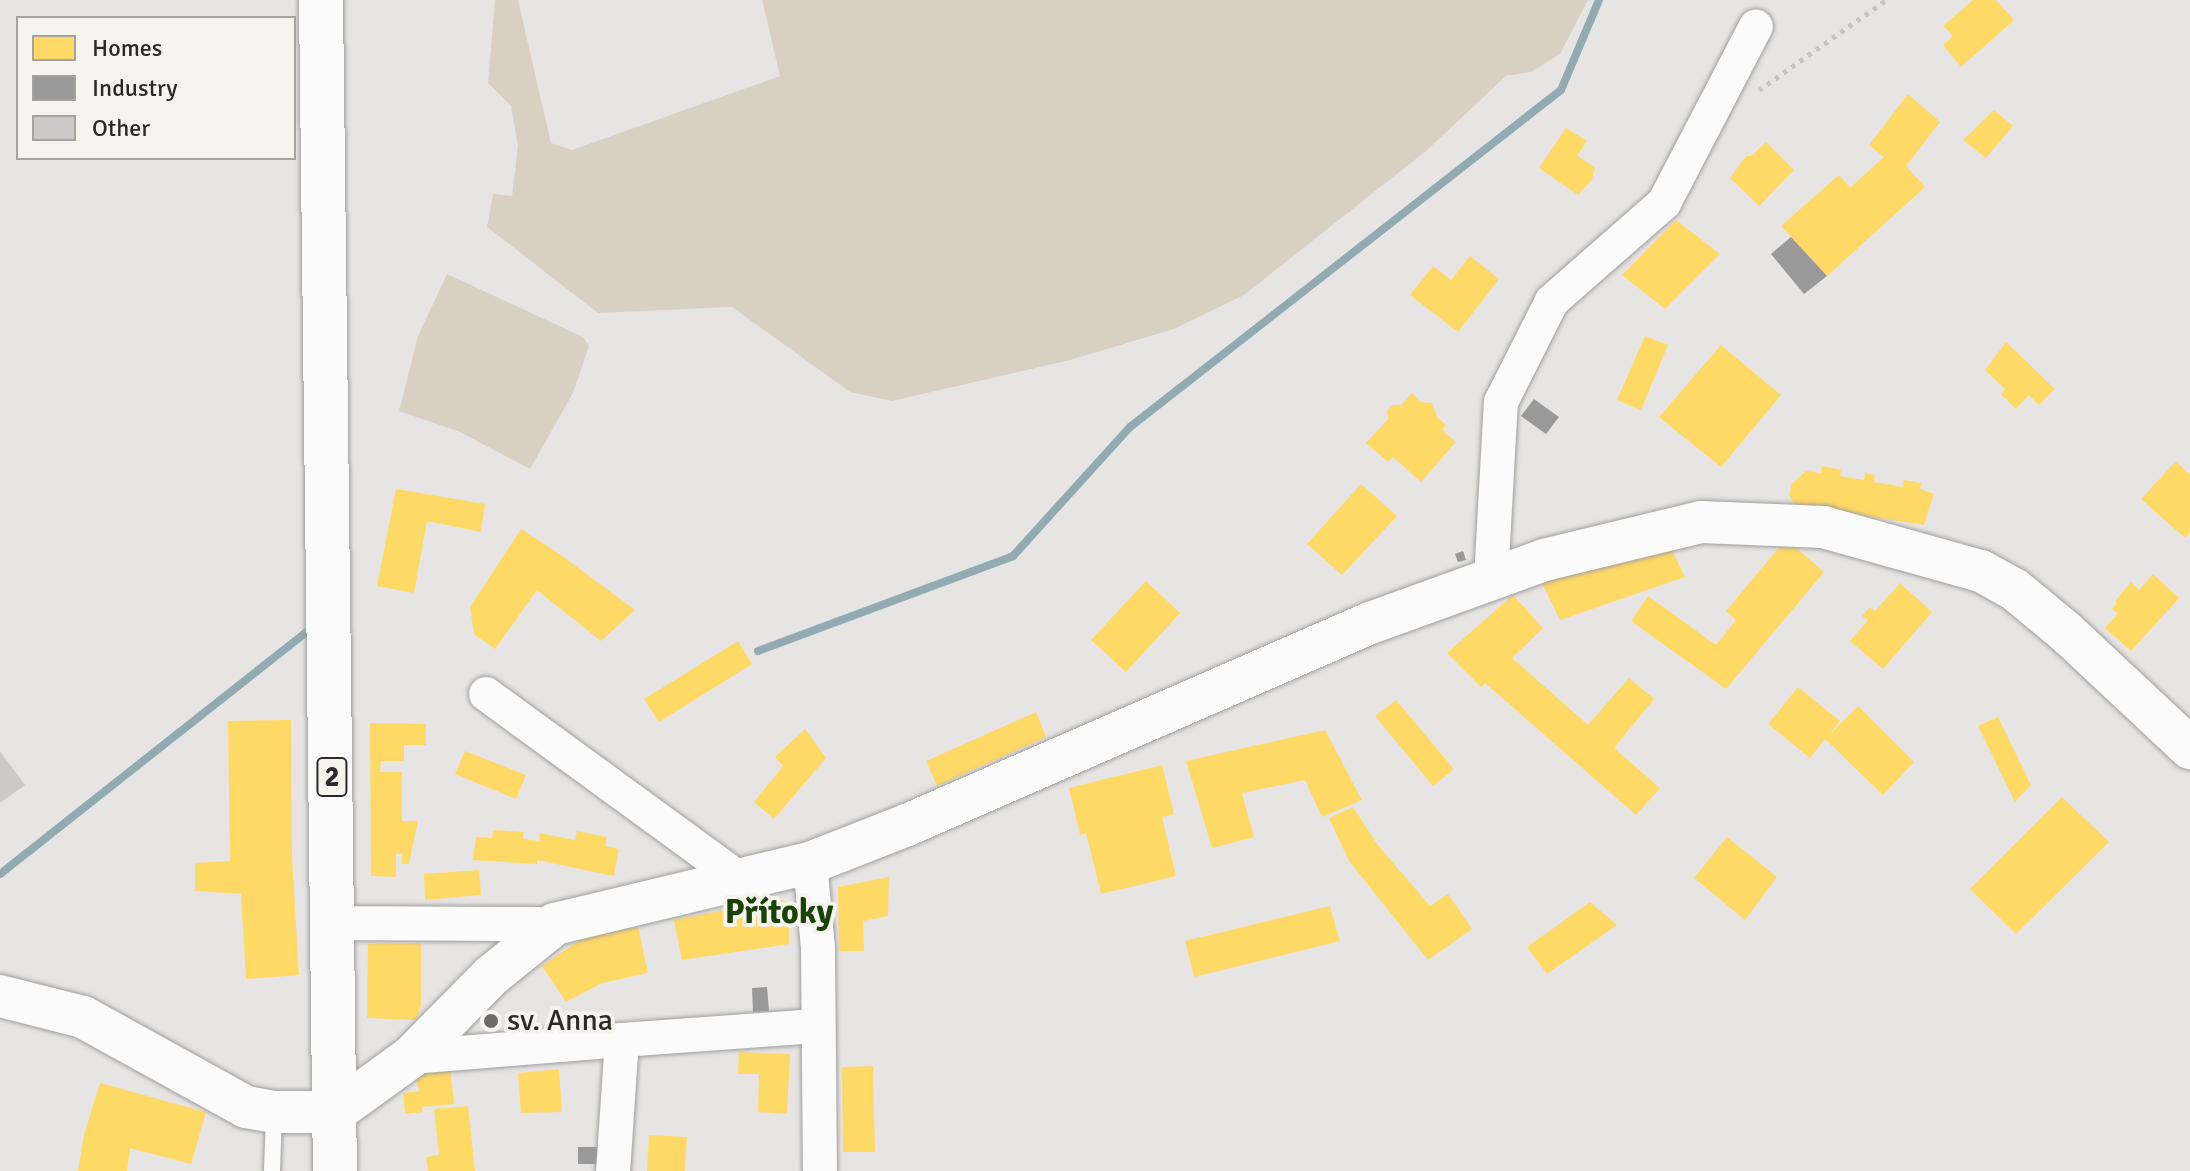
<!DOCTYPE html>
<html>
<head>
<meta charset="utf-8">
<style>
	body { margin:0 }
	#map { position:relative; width:2190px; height:1171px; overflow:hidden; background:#e7e5e3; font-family:Signika,sans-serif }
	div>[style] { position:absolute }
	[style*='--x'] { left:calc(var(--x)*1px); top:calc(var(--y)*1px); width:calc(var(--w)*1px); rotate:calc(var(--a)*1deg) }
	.green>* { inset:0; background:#d8d1c3 }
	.homes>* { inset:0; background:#ffd966 }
	.industry>* { inset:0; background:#999 }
	.stream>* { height:8px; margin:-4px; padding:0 4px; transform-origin:4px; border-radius:4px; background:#92aab1 }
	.building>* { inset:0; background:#cbcac9 }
	.path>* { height:5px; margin-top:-2.5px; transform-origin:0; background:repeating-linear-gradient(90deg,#c5c4c3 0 4px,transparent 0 10px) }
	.roads { filter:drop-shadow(0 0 2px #a09f9d) drop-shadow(0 0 2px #a09f9d) }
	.service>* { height:16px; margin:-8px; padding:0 8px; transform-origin:8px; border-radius:8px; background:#fbfbfb }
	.minor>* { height:34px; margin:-17px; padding:0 17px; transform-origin:17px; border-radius:17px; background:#fbfbfb }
	.tertiary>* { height:42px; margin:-21px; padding:0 21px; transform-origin:21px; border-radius:21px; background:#fbfbfb }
	.primary>* { height:44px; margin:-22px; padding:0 22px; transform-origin:22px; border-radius:22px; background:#fbfbfb }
	.dots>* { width:22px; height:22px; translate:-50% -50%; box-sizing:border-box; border:4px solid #f6f4ef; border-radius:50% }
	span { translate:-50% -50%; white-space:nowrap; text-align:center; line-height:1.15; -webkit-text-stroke:8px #f6f4ef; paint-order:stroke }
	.shield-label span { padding:2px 6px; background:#f6f4ef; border:2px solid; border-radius:6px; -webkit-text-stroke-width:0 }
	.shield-label { font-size:28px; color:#2b2a29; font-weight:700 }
	.poi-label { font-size:30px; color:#2b2a29 }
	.left { translate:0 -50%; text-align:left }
	.quarter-label { font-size:34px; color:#184305; font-weight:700 }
	.legend { position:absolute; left:16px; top:16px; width:280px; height:144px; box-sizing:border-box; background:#f6f4ef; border:2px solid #a5a3a0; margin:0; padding:10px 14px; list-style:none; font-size:24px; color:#2b2a29 }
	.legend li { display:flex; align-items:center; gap:16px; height:40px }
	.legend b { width:40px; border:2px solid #a5a3a0 }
</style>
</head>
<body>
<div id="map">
	<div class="green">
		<div style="clip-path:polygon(495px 0,518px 0,551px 143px,572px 150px,780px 76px,762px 0,1588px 0,1560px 54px,1531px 72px,1506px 76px,1426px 151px,1244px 295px,1174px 329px,1070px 360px,892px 401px,850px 392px,732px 307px,598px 313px,487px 227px,493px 194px,512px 196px,518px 145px,511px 106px,488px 83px)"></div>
		<div style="clip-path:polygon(447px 274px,583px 337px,589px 346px,573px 393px,530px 469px,460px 432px,399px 411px,418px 336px)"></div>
	</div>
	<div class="homes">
		<div style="clip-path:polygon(1973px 0,1996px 0,2014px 20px,1961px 67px,1943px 45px,1953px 36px,1943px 26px)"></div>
		<div style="clip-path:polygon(1908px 94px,1940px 122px,1906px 166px,1925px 187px,1827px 276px,1781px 226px,1839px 175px,1850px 188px,1884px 157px,1869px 145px)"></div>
		<div style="clip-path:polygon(1994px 110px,2013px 126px,1986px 158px,1963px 140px)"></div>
		<div style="clip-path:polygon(1566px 128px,1587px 141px,1577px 156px,1595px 167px,1592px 180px,1578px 195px,1539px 168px)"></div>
		<div style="clip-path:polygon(1766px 142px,1794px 170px,1759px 206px,1730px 178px,1746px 156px,1751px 156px)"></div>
		<div style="clip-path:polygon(1676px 220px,1720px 254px,1665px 309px,1622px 275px)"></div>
		<div style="clip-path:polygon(1470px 256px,1499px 279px,1458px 332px,1410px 295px,1433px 266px,1451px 280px)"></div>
		<div style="clip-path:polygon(1645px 336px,1668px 345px,1641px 410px,1617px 400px)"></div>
		<div style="clip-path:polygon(2006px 342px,2055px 389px,2039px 405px,2029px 395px,2016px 409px,2001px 394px,2005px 389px,1985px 370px)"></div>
		<div style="clip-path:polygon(1721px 345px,1781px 395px,1721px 467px,1659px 417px)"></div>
		<div style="clip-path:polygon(1412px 393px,1421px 402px,1432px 403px,1437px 417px,1446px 425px,1442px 430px,1456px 442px,1421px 482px,1393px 457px,1388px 462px,1366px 443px,1388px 419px,1387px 411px,1393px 405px,1401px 405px)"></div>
		<div style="clip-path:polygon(2176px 461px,2190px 475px,2190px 532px,2185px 538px,2141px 499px)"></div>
		<div style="clip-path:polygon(1822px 466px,1841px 470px,1840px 476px,1864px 480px,1865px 473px,1875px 475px,1874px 482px,1903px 487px,1904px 480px,1921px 483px,1920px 489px,1934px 494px,1924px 525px,1794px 504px,1789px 494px,1792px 484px,1806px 471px,1821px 473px)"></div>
		<div style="clip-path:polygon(1361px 484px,1397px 516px,1342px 575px,1307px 544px)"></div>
		<div style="clip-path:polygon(396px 489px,485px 504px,481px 532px,427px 521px,414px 593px,377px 586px)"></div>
		<div style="clip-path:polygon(521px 529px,561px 555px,635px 610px,601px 641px,537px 590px,495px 649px,474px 634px,470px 607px)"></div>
		<div style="clip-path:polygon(1786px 539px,1824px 572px,1726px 689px,1631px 621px,1648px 596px,1716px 645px,1736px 620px,1726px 611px)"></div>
		<div style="clip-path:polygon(1670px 546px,1685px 577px,1560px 620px,1542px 583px)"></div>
		<div style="clip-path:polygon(2153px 574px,2179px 598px,2131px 651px,2105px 628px,2118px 614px,2112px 609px,2117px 603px,2115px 601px,2131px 582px,2139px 590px)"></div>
		<div style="clip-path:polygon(1146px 581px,1180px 613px,1126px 672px,1091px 640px)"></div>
		<div style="clip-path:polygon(1900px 583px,1932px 612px,1883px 669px,1850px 641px,1868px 620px,1862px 616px,1870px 607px,1875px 611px)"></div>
		<div style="clip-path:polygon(1513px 595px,1543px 628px,1512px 658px,1588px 725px,1629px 678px,1654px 699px,1614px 748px,1660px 788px,1636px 815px,1485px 683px,1481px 687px,1447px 653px)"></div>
		<div style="clip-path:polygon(738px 641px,752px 664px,659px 722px,644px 699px)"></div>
		<div style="clip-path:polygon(1798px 687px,1840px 721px,1828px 736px,1858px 706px,1914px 762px,1883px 795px,1825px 739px,1810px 758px,1768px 724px)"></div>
		<div style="clip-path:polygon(1396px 700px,1454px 769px,1433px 786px,1375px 716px)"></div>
		<div style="clip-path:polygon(1036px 712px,1046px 737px,937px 786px,926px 761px)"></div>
		<div style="clip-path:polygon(1998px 717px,2031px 785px,2015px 802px,1978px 726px)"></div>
		<div style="clip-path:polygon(291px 720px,292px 857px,299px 975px,246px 979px,241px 894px,195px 891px,195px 863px,230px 861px,228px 721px)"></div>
		<div style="clip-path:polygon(370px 723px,426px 724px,426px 745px,404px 745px,404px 761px,381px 761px,380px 772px,402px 772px,402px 821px,418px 821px,409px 864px,402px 864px,402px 854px,396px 854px,396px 877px,371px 876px)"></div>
		<div style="clip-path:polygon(805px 729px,826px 758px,774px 819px,754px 802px,783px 766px,775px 757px)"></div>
		<div style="clip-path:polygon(1325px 730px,1362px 800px,1322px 817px,1305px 780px,1242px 793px,1254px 837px,1212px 848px,1186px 761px)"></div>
		<div style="clip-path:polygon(465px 751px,526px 775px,516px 799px,455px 774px)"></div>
		<div style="clip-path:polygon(1162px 765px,1174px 814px,1162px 817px,1176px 876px,1101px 894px,1086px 833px,1080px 835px,1069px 788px)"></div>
		<div style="clip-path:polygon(2062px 797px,2109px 842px,2016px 934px,1970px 889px)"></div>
		<div style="clip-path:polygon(1353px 807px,1377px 844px,1430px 906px,1448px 894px,1472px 929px,1428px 960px,1349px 861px,1329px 818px)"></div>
		<div style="clip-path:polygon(493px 830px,524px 832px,523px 839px,539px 841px,540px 833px,575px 840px,577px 831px,607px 837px,605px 846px,619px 849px,614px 876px,537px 860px,537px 864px,473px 860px,476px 837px,492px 838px)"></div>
		<div style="clip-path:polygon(1727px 837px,1777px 877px,1745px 920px,1694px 878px)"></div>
		<div style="clip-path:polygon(479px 870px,481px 895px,425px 900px,424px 874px)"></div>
		<div style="clip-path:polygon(889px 877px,888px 916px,863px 921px,864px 951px,839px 951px,838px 887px)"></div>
		<div style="clip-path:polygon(780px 899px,789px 905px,789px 944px,682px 960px,674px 920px)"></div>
		<div style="clip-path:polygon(1590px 902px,1617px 925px,1547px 974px,1527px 947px)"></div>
		<div style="clip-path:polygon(1330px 906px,1340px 941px,1194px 977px,1185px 941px)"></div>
		<div style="clip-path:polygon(638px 927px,648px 973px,602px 983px,566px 1002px,542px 966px,583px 938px)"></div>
		<div style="clip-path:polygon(421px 943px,421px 1005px,416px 1020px,367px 1018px,368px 944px)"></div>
		<div style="clip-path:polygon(739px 1052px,790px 1054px,787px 1114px,758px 1112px,759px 1074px,738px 1074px)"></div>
		<div style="clip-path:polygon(873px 1066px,875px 1152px,843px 1152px,842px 1067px)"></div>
		<div style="clip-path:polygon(450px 1067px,454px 1104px,422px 1107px,423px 1112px,405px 1114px,403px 1093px,419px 1091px,416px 1075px)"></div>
		<div style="clip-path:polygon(559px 1069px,562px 1112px,521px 1113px,518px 1073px)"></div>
		<div style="clip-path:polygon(100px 1083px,206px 1112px,191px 1164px,130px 1148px,127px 1171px,78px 1171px,84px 1135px)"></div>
		<div style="clip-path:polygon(468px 1106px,475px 1171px,428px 1171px,426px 1157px,439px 1155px,434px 1109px)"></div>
		<div style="clip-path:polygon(649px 1135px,687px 1137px,685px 1171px,647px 1171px)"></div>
	</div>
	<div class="industry">
		<div style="clip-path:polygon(1791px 237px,1827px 276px,1804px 294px,1771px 254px)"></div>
		<div style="clip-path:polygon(1534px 399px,1559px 417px,1546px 434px,1521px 416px)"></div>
		<div style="clip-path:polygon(1463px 551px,1466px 560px,1458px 562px,1455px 554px)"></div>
		<div style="clip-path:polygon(767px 987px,769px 1011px,753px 1012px,752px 988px)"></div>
		<div style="clip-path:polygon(578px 1147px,602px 1147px,602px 1164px,578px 1164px)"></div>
	</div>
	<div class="stream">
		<div style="--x:758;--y:651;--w:272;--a:-20.4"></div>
		<div style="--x:1013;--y:556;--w:174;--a:-47.8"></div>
		<div style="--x:1130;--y:427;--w:547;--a:-38.02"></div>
		<div style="--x:1561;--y:90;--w:98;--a:-67.1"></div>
		<div style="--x:0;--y:874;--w:390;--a:-38.3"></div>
	</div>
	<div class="building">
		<div style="clip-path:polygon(0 751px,25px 785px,0 803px)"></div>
	</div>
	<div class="path">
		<div style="--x:1759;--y:90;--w:156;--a:-35.3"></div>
	</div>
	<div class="roads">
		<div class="service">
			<div style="--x:272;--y:1171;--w:58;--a:-88"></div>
		</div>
		<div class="minor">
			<div style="--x:1491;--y:579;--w:177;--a:-86.8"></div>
			<div style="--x:1501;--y:402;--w:113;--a:-63.2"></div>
			<div style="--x:1552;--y:301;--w:149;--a:-41.2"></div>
			<div style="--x:1664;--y:203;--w:199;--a:-62.5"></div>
			<div style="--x:486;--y:694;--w:317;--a:36.1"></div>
			<div style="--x:810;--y:863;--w:85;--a:84.6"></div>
			<div style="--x:818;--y:948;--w:223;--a:89.5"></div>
			<div style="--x:333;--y:923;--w:222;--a:0.3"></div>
			<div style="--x:622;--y:1040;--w:195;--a:-4.1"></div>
			<div style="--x:411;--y:1057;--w:212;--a:-4.6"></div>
			<div style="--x:622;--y:1040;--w:131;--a:93.9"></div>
		</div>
		<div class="tertiary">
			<div style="--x:0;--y:996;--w:86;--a:14.2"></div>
			<div style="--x:83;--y:1017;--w:186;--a:28.9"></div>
			<div style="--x:246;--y:1107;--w:28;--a:10"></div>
			<div style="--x:274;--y:1112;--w:61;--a:0"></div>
			<div style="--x:335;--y:1112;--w:94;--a:-35.9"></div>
			<div style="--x:411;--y:1057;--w:115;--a:-45.4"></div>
			<div style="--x:492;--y:975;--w:81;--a:-39"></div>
			<div style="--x:555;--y:924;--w:262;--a:-13.5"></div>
			<div style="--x:810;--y:863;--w:104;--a:-21.4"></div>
			<div style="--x:907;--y:825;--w:505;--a:-23.57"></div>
			<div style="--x:1370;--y:623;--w:185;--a:-19.9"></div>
			<div style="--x:1544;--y:560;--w:162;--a:-13.6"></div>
			<div style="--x:1701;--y:522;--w:122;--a:2.3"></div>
			<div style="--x:1823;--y:527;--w:164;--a:15.6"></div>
			<div style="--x:1981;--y:571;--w:38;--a:29"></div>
			<div style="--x:2014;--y:589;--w:67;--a:39.6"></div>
			<div style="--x:2066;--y:632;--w:170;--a:43.1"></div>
		</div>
		<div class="primary">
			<div style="--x:321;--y:0;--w:1171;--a:89.32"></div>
		</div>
	</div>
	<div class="dots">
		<div style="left:491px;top:1021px;background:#6d6b6a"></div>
	</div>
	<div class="shield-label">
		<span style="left:332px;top:777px">2</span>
	</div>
	<div class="poi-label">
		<span class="left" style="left:507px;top:1021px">sv. Anna</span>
	</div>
	<div class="quarter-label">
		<span style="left:779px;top:913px">Přítoky</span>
	</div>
	<ul class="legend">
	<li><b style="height:22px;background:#ffd966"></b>Homes</li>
	<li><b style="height:22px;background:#999"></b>Industry</li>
	<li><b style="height:22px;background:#cbcac9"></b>Other</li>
	</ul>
</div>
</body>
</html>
